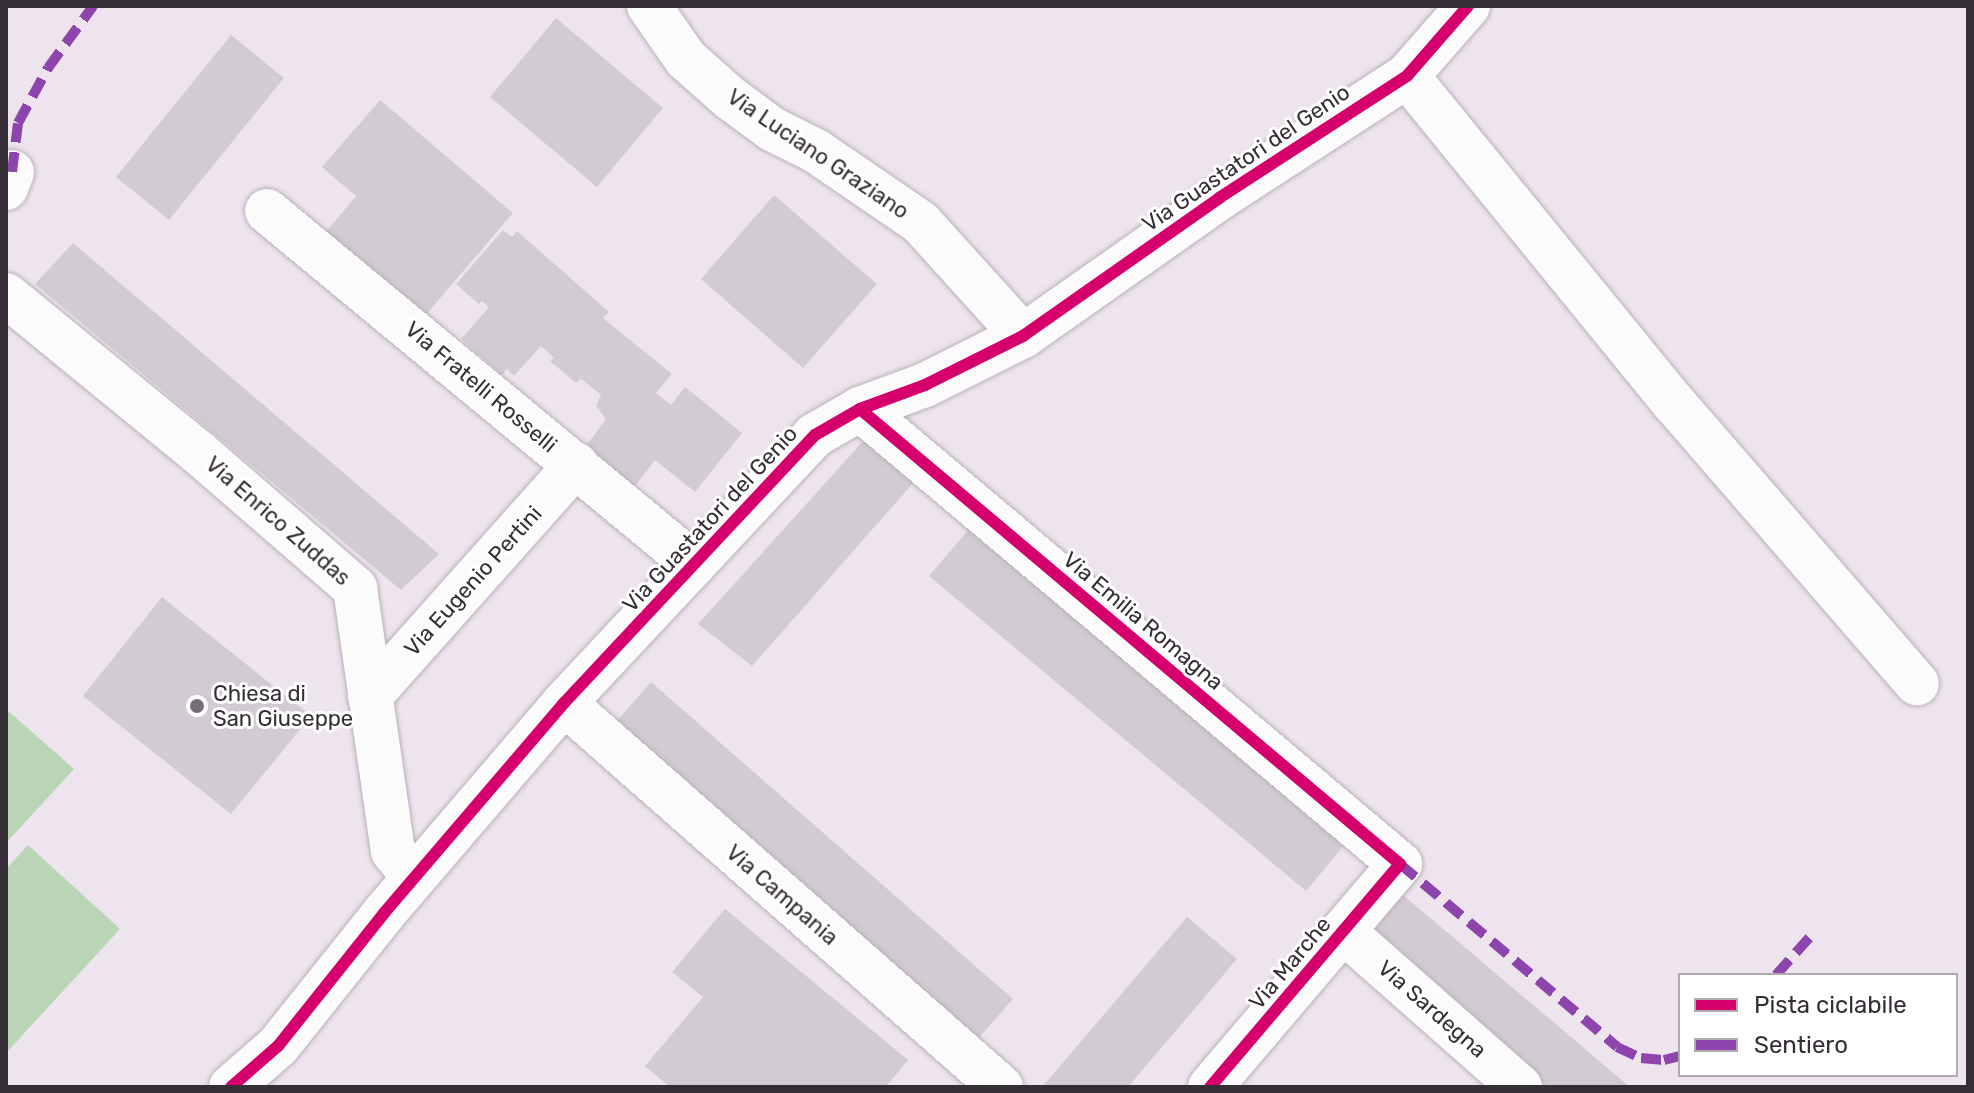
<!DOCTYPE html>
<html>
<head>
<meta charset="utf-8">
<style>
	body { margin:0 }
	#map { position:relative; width:1974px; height:1093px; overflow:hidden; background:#eee4ee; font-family:Rubik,sans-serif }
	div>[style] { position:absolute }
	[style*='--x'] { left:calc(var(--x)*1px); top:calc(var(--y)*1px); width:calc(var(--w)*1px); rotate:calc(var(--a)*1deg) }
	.green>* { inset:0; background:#b9d5b5 }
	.building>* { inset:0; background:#d3cbd3 }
	.roads { filter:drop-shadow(0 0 2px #b9b1b9) drop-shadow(0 0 2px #b9b1b9) }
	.minor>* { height:44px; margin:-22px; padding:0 22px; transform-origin:22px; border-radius:22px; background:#fcfbfc }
	.quiet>* { height:10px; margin-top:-5px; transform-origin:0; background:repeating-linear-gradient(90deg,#8e44ad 0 20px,transparent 0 30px) }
	.cycleway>* { height:12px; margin:-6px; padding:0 6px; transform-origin:6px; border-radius:6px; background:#d6006c }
	.dots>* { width:22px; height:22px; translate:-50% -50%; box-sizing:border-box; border:4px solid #fff; border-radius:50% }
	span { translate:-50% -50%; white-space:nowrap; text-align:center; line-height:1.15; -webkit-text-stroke:6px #fff; paint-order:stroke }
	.street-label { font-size:22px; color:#362e36 }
	.poi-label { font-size:22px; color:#362e36 }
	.left { translate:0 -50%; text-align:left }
	.frame { position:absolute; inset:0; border:8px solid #362e36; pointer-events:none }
	.legend { position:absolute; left:1678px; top:973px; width:280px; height:104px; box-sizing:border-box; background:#fff; border:2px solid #afabaf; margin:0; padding:10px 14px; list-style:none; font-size:24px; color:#362e36 }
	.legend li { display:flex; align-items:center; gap:16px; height:40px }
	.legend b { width:40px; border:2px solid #afabaf }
</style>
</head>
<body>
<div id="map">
	<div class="green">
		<div style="clip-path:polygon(6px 709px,74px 769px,6px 843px)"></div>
		<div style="clip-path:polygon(28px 845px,120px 929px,6px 1053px,6px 869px)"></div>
	</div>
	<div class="building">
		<div style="clip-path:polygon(556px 18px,663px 108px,597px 187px,490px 97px)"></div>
		<div style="clip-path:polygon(231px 35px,284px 78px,169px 220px,116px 177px)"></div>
		<div style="clip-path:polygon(380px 100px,513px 213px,424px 317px,325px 233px,356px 196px,322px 167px)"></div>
		<div style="clip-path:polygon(774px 195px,877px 284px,803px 368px,701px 279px)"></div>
		<div style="clip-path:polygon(503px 230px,512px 237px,517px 231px,609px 312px,603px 318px,672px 374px,656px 393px,671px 405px,685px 387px,742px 433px,695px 492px,655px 460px,633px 489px,583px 450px,606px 419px,596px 406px,601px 395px,581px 379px,586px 373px,576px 383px,550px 361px,554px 358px,541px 346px,514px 376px,507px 369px,502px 375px,461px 339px,489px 307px,482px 301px,479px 304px,456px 284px)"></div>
		<div style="clip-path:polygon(73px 243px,439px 554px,401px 590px,35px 284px)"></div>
		<div style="clip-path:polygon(865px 439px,914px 482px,752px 666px,698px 624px)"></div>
		<div style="clip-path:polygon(969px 529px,1345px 844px,1306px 891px,929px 576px)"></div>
		<div style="clip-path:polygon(162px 597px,311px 716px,231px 814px,83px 696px)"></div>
		<div style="clip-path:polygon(651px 682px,1013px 999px,976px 1041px,615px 723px)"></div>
		<div style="clip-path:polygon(1403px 895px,1630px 1087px,1542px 1087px,1368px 936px)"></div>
		<div style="clip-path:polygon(725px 909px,908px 1060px,886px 1087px,670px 1087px,645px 1066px,703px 997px,672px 972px)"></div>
		<div style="clip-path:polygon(1187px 917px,1237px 959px,1128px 1087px,1042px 1087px)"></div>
	</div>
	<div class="roads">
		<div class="minor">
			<div style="--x:649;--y:6;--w:65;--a:55.1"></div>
			<div style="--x:686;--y:59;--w:59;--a:41.6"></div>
			<div style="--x:730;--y:98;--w:52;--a:36.4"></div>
			<div style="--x:772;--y:129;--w:49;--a:26.6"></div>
			<div style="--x:816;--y:151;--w:127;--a:34.4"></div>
			<div style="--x:921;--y:223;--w:152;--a:47.9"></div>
			<div style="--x:1407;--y:76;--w:422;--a:50.8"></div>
			<div style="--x:1674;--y:403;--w:371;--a:49.1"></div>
			<div style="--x:6;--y:188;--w:17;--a:-69"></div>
			<div style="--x:267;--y:211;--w:554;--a:39.58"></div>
			<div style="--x:6;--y:295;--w:248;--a:39.3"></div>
			<div style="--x:198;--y:452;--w:208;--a:40.9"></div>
			<div style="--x:355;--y:588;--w:266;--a:81.8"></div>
			<div style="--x:393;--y:851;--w:34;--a:52"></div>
			<div style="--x:860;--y:409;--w:706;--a:40.12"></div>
			<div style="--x:1400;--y:864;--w:293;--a:130.4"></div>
			<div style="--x:370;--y:696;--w:310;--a:-48.3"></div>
			<div style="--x:564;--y:703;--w:582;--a:41.31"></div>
			<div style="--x:1343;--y:931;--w:236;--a:41.4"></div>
			<div style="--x:231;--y:1087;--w:62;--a:-41.1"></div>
			<div style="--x:278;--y:1046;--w:170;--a:-51.4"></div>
			<div style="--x:384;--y:913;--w:277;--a:-49.4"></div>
			<div style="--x:564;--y:703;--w:367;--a:-46.9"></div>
			<div style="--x:815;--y:435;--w:52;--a:-30"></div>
			<div style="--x:860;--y:409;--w:69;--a:-20.3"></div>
			<div style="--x:925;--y:385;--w:110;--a:-26.6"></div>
			<div style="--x:1023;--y:336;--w:240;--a:-35.1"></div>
			<div style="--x:1219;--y:198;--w:224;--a:-33"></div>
			<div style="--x:1407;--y:76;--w:93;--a:-48.9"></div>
		</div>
	</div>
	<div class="quiet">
		<div style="--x:12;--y:172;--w:49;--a:-83"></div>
		<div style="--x:18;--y:123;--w:63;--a:-61.4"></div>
		<div style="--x:48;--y:68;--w:77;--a:-54"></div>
		<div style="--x:1400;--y:864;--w:284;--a:40.1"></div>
		<div style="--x:1617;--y:1047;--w:26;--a:25"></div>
		<div style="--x:1641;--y:1058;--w:23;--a:5"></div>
		<div style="--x:1664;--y:1060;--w:16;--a:-14"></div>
		<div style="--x:1776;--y:975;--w:50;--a:-48.3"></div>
	</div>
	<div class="cycleway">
		<div style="--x:860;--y:409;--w:706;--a:40.12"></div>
		<div style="--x:1400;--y:864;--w:293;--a:130.4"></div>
		<div style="--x:231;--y:1087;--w:62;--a:-41.1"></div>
		<div style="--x:278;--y:1046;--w:170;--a:-51.4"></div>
		<div style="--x:384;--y:913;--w:277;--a:-49.4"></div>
		<div style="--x:564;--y:703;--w:367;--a:-46.9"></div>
		<div style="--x:815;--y:435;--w:52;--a:-30"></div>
		<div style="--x:860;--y:409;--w:69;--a:-20.3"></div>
		<div style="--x:925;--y:385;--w:110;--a:-26.6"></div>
		<div style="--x:1023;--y:336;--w:240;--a:-35.1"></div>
		<div style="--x:1219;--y:198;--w:224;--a:-33"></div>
		<div style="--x:1407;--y:76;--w:93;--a:-48.9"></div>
	</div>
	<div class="dots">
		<div style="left:197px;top:706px;background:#766e76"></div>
	</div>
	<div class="street-label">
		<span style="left:818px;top:154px;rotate:34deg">Via Luciano Graziano</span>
		<span style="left:1246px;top:158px;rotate:-34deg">Via Guastatori del Genio</span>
		<span style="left:481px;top:387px;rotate:40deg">Via Fratelli Rosselli</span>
		<span style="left:710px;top:519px;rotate:-47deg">Via Guastatori del Genio</span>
		<span style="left:278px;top:521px;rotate:41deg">Via Enrico Zuddas</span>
		<span style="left:473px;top:581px;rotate:-48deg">Via Eugenio Pertini</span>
		<span style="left:1143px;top:621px;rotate:40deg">Via Emilia Romagna</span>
		<span style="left:782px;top:895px;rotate:41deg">Via Campania</span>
		<span style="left:1290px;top:963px;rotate:-50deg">Via Marche</span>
		<span style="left:1432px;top:1009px;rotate:41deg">Via Sardegna</span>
	</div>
	<div class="poi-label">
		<span class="left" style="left:213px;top:706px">Chiesa di<br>San Giuseppe</span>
	</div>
	<div class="frame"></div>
	<ul class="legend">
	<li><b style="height:10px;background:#d6006c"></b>Pista ciclabile</li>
	<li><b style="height:10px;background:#8e44ad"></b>Sentiero</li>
	</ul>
</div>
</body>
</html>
